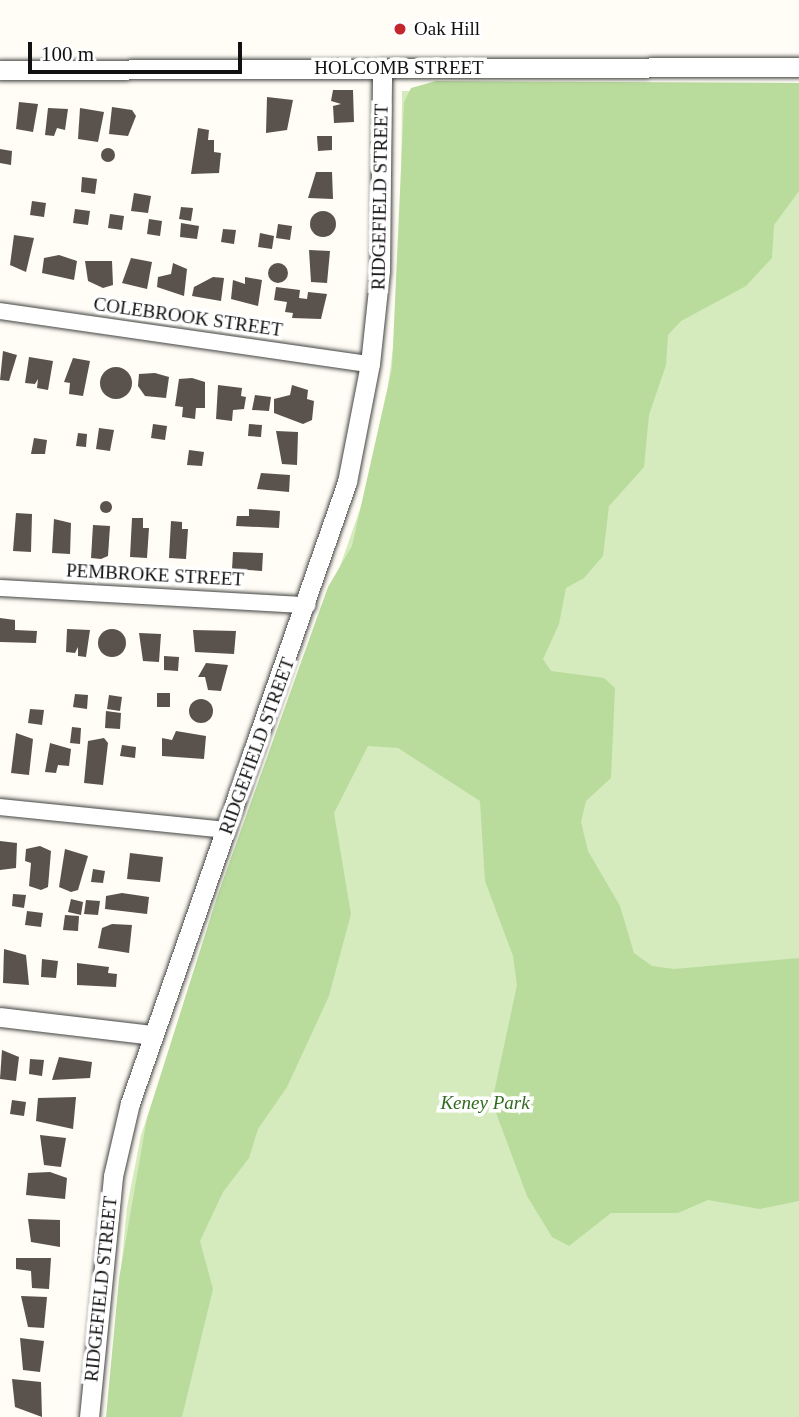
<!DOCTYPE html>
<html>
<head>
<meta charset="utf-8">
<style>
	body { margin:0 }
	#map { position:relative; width:799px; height:1417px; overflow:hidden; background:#fffdf5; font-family:"Times New Roman",serif }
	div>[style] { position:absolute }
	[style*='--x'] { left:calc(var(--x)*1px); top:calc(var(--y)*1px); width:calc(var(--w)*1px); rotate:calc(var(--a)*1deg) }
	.green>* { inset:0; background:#d5ebbd }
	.forest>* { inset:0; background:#b9dc9c }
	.building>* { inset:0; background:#5a524d }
	.round { border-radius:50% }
	.roads { filter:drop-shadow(0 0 2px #444) drop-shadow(0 0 2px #444) }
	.minor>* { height:16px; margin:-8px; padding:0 8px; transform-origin:8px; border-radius:8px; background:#fff }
	.tertiary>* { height:19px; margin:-9.5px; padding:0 9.5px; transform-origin:9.5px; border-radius:9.5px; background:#fff }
	.dots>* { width:19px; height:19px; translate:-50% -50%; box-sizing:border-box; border:4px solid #fff; border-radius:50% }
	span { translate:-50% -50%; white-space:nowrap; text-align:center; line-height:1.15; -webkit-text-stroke:7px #fff; paint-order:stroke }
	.poi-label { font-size:19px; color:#111 }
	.left { translate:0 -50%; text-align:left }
	.street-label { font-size:19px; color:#111 }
	.park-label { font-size:19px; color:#2f6b1f; font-style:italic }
	.scale { position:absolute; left:28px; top:42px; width:214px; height:32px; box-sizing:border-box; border:4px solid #111; border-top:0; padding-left:9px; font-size:21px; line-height:24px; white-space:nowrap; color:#111; -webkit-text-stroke:5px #fff; paint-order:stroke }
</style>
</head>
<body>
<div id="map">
	<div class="green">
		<div style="clip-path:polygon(799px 90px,799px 1417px,107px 1417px,127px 1207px,141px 1135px,366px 492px,387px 394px,400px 294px,402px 91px)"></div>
	</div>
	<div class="forest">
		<div style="clip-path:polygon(436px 81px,799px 83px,799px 191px,774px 225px,772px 258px,746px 286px,681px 321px,668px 335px,666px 365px,649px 415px,644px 467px,609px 506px,603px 556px,584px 578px,566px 588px,559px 624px,543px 659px,551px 671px,604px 678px,615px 688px,611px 778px,586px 801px,581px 822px,588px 851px,620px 906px,634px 953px,652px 966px,674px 969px,799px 958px,799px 1201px,760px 1209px,708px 1200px,678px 1213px,611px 1213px,569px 1246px,552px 1237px,527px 1196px,492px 1102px,517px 985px,513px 956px,485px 881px,480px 801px,398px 748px,368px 746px,334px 813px,351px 914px,329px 996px,287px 1087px,258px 1129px,249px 1158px,223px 1192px,200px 1241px,213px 1289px,182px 1417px,106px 1417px,119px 1279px,147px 1118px,217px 897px,328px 587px,352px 546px,392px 368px,404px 102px,411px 88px)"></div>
	</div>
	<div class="building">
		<div style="clip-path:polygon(333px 90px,353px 90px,354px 122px,334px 123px,333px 106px,341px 104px,331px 101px)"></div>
		<div style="clip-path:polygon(267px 97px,293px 100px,287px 130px,266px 133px)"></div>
		<div style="clip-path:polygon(19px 102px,38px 104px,33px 132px,16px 129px)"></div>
		<div style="clip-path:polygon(112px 107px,132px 110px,136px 116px,128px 136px,109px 134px)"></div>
		<div style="clip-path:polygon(48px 108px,68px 109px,65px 130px,57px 128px,54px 136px,45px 135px)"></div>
		<div style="clip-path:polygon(80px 108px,104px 112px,98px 142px,78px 139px)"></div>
		<div style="clip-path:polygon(198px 128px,209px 130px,208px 140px,214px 140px,214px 152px,221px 153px,219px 173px,191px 174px)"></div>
		<div style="clip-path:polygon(317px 136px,332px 136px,332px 150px,318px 151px)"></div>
		<div class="round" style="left:101px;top:148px;width:14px;height:14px"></div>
		<div style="clip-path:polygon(0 149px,12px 151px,11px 165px,0 163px)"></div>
		<div style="clip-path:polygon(316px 172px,332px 172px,333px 199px,308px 198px)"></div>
		<div style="clip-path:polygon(82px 177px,97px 179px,95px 194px,81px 192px)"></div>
		<div style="clip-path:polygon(134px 193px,151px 196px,148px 213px,131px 211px)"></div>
		<div style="clip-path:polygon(32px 201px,46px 203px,44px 217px,30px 215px)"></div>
		<div style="clip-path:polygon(181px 207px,193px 208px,191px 221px,179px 219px)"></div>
		<div style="clip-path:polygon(75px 209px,90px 211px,88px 225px,73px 223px)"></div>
		<div class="round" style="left:310px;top:211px;width:26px;height:26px"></div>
		<div style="clip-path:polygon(110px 214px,124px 216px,122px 230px,108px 228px)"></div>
		<div style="clip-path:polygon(149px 219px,162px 221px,160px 236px,147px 234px)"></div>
		<div style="clip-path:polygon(181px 223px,199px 226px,197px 239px,180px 237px)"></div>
		<div style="clip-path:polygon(278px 224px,292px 226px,290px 240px,276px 238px)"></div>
		<div style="clip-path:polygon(223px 229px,236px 230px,234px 244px,221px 242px)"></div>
		<div style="clip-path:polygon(260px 233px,274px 236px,272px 249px,258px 247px)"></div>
		<div style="clip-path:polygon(14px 235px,34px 238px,26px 272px,10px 265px)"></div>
		<div style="clip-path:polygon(309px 250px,330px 251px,327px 283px,311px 282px)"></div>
		<div style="clip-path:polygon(59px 255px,77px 261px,74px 280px,42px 273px,44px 258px)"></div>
		<div style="clip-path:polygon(131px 258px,152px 262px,147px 289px,122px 283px)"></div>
		<div style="clip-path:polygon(85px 261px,112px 261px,113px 285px,103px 288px,88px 281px)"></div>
		<div style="clip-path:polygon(173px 263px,187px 269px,184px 296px,157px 287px,158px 277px,171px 274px)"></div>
		<div class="round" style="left:268px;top:263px;width:20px;height:20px"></div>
		<div style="clip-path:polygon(213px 277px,224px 278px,221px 301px,192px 296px,194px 287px)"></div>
		<div style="clip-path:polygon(245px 277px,262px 280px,258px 306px,231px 299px,233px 280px,245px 284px)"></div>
		<div style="clip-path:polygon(276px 287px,300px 290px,299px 298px,307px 299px,308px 292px,327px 294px,321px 319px,292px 318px,293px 313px,285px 312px,287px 302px,274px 300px)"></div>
		<div style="clip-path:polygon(3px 351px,17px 355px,9px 381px,0 380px)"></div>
		<div style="clip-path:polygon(29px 357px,53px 361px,48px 390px,37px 388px,38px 379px,35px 384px,25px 383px)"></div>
		<div style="clip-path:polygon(73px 358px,90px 361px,83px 396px,69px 394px,70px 383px,64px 382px)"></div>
		<div class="round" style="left:100px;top:367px;width:32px;height:32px"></div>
		<div style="clip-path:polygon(155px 373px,169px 377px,166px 398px,145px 396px,138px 386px,139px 374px)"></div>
		<div style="clip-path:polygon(192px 378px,205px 382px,205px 408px,196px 408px,195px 419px,182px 417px,183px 407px,175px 406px,179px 379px)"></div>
		<div style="clip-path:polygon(218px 385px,242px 388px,241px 396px,246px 397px,244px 409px,233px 410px,232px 421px,216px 419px)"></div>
		<div style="clip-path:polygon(292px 385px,308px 390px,307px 399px,314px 401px,312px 420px,303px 424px,274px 413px,274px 399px,290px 395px)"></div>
		<div style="clip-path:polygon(255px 395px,271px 397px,269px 411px,252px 410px)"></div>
		<div style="clip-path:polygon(153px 424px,167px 426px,165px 440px,151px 438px)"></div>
		<div style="clip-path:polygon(249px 424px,262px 425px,261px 437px,248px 436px)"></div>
		<div style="clip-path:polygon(99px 428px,114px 430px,110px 451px,96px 449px)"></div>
		<div style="clip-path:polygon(276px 431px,298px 432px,297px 465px,282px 464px)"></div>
		<div style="clip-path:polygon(78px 433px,87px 434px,86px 447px,76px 446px)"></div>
		<div style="clip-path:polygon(34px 438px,47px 440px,45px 454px,31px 454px)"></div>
		<div style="clip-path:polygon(189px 450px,204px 452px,202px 466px,187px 465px)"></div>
		<div style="clip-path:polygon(261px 473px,290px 475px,289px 492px,257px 489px)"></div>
		<div class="round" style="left:100px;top:501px;width:12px;height:12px"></div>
		<div style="clip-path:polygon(249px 509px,280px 511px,279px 528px,236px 526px,237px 516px,249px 516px)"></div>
		<div style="clip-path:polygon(16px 513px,32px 514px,31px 552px,13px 551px)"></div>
		<div style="clip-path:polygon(132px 518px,143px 518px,143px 528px,149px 528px,147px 558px,130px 557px)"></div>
		<div style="clip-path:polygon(54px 519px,71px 523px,70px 554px,52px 553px)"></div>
		<div style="clip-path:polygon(171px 521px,182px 522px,182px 529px,188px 529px,186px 559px,169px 558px)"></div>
		<div style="clip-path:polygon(93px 525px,110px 526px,108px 556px,101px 559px,91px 558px)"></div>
		<div style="clip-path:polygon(233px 552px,263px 553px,262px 571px,232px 569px)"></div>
		<div style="clip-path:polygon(0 618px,15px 620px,15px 630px,37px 631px,36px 643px,0 642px)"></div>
		<div style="clip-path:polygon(67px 629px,90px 630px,86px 657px,78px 656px,78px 647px,75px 653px,66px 652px)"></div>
		<div class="round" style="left:98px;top:629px;width:28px;height:28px"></div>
		<div style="clip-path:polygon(193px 630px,236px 631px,234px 654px,195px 652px)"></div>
		<div style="clip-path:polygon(139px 633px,161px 634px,159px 662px,143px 661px)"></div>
		<div style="clip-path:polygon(164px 656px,179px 657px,178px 671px,164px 670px)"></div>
		<div style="clip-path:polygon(206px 663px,228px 665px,221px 691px,208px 690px,205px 677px,198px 677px)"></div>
		<div style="clip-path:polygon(157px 693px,170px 693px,170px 707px,157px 707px)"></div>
		<div style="clip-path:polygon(75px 694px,88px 695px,87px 709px,73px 707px)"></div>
		<div style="clip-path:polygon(109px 695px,122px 697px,120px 711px,107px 709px)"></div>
		<div class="round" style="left:189px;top:699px;width:24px;height:24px"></div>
		<div style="clip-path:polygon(30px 709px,44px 710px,42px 725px,28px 723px)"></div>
		<div style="clip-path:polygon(106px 711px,121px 713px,120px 729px,105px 728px)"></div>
		<div style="clip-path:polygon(72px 727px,81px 728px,80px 744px,70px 743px)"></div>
		<div style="clip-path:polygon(176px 731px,206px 736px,204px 759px,162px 756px,162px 738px,172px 740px)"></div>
		<div style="clip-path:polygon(16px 733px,33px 739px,29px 775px,11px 773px)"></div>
		<div style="clip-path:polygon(104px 738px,108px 743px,103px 785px,84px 783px,88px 741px)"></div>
		<div style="clip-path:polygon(50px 743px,71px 749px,69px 766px,58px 765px,56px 773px,45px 772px)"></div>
		<div style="clip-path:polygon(122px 745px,136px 747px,135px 758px,120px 756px)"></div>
		<div style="clip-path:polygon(0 841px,17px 843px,16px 868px,0 870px)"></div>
		<div style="clip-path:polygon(40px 846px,51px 851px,48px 887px,41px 890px,29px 886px,31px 863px,25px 861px,26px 849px)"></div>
		<div style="clip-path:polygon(65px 849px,88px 856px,78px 890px,71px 892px,59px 887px)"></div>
		<div style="clip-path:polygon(130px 853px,163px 857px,160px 882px,127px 879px)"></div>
		<div style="clip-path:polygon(93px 869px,105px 871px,103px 883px,91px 882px)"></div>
		<div style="clip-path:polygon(122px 893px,149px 897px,147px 914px,105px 909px,106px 896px)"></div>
		<div style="clip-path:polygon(13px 894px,26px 895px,24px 908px,12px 906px)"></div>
		<div style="clip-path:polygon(71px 899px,83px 902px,81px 915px,68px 912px)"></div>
		<div style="clip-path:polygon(86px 900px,100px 901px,98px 915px,84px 914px)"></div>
		<div style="clip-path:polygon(27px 911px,43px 913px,41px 927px,25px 925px)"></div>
		<div style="clip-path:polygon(65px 915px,79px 916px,78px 931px,63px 930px)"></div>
		<div style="clip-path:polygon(112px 924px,132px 925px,129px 953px,98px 948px,102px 928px)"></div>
		<div style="clip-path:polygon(4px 949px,26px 955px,29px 985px,3px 983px)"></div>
		<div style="clip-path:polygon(42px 959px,58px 961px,56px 978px,41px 977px)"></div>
		<div style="clip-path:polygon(77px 963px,109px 967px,108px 973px,117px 974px,116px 987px,77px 985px)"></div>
		<div style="clip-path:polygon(2px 1050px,19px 1057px,16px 1081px,0 1079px)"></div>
		<div style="clip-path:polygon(59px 1057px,92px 1062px,90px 1078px,52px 1080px)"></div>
		<div style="clip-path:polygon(30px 1059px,44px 1060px,42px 1076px,29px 1074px)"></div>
		<div style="clip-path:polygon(76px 1097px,73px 1129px,36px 1121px,38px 1098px)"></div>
		<div style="clip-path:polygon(12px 1100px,26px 1102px,24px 1116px,10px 1114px)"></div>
		<div style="clip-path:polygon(40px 1135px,66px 1138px,61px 1167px,44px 1165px)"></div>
		<div style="clip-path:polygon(50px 1172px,67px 1178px,65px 1199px,26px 1195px,28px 1173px)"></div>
		<div style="clip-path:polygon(28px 1219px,60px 1220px,60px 1247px,31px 1242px)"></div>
		<div style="clip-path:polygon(16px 1258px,51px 1258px,49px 1289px,32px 1288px,31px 1271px,16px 1269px)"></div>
		<div style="clip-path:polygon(21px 1296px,47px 1297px,44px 1328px,28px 1327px)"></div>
		<div style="clip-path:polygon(20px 1338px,44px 1341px,40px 1372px,23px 1370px)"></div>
		<div style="clip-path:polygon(12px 1379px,41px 1382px,42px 1417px,15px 1407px)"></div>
	</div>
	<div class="roads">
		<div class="minor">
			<div style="--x:0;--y:311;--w:374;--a:8.2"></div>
			<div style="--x:0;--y:588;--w:308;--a:3.2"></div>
			<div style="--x:0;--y:807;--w:227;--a:5.8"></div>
		</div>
		<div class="tertiary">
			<div style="--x:0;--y:70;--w:799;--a:-0.22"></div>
			<div style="--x:0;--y:1017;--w:154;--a:6.7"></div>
			<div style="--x:89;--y:1417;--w:242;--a:-84.3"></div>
			<div style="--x:113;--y:1176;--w:75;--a:-76.9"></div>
			<div style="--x:130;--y:1103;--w:658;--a:-70.74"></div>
			<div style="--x:347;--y:482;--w:120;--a:-79"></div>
			<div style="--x:370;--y:364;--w:94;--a:-83.9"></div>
			<div style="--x:380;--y:271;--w:203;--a:-89.4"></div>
		</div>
	</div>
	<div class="dots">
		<div style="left:400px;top:29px;background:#c4262e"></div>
	</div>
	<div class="poi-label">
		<span class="left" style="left:414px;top:29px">Oak Hill</span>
	</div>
	<div class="street-label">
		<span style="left:399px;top:68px">HOLCOMB STREET</span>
		<span style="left:380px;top:197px;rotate:-89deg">RIDGEFIELD STREET</span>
		<span style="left:188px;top:317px;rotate:8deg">COLEBROOK STREET</span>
		<span style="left:155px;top:575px;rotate:3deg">PEMBROKE STREET</span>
		<span style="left:257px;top:746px;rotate:-70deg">RIDGEFIELD STREET</span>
		<span style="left:101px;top:1289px;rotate:-84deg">RIDGEFIELD STREET</span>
	</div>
	<div class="park-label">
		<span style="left:485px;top:1103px">Keney Park</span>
	</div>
	<div class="scale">100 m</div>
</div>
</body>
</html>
